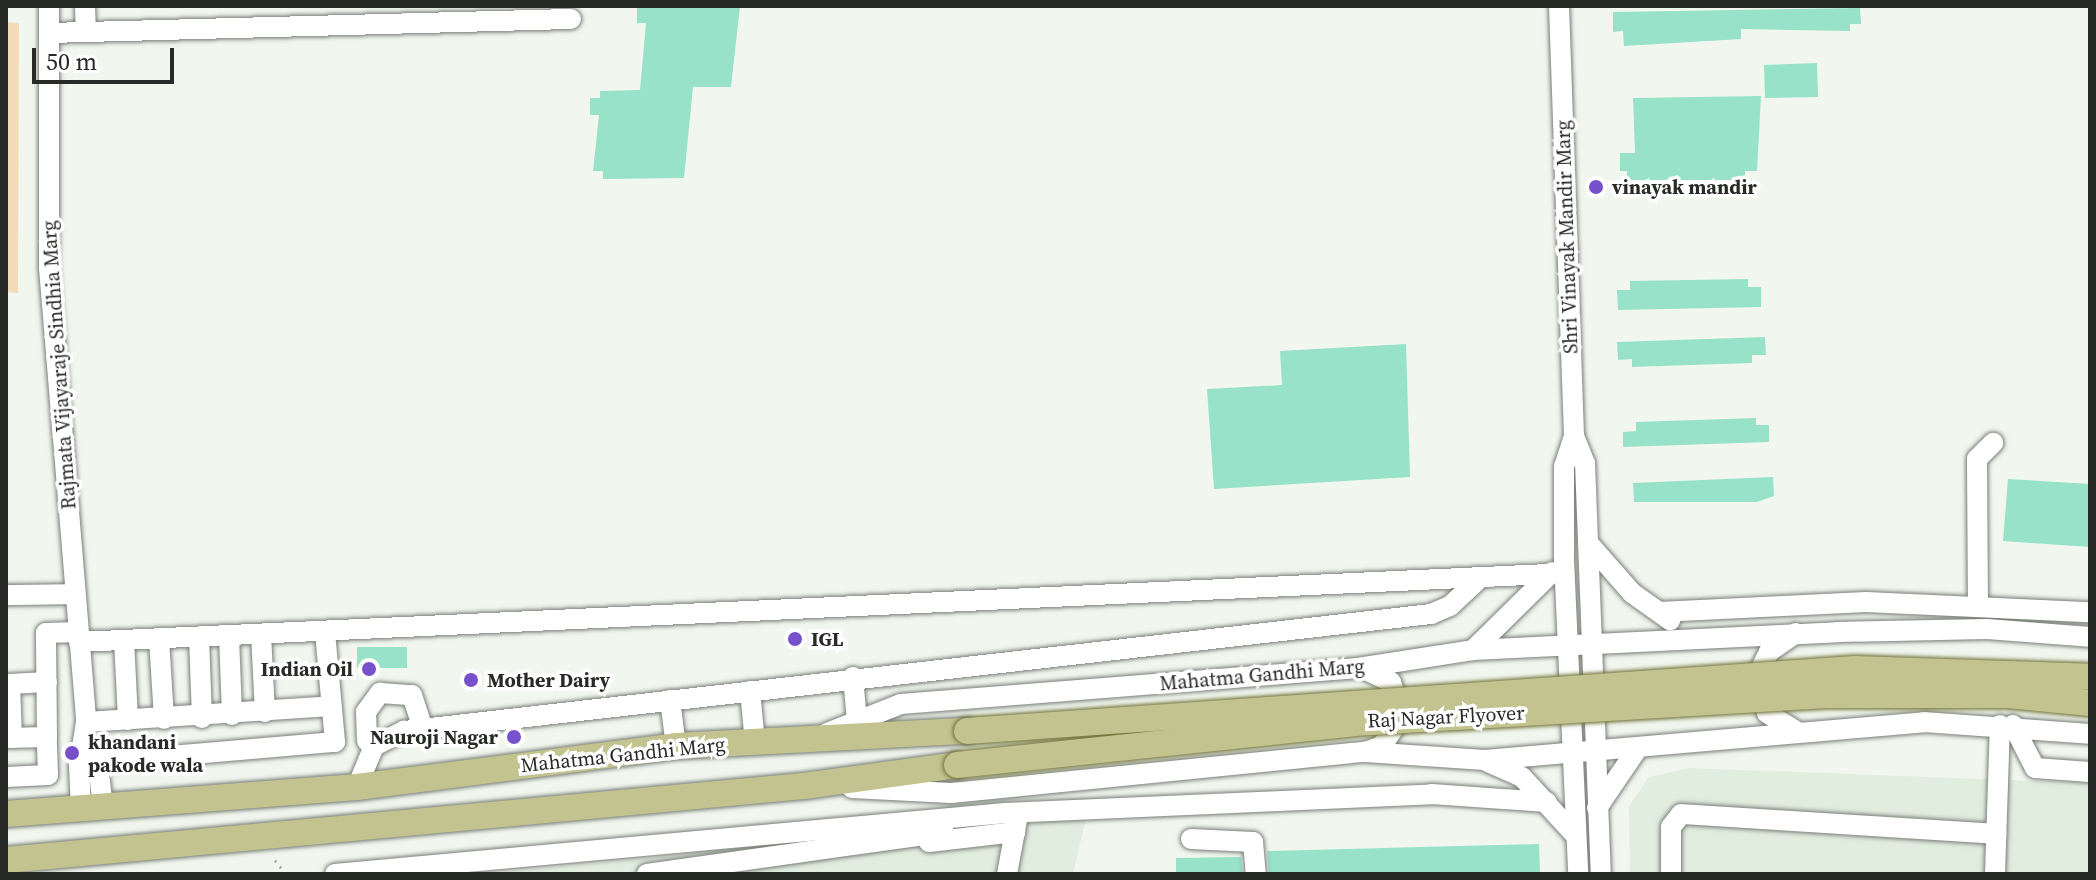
<!DOCTYPE html>
<html>
<head>
<meta charset="utf-8">
<style>
	body { margin:0 }
	#map { position:relative; width:2096px; height:880px; overflow:hidden; background:#f1f7ef; font-family:"Source Serif 4",serif }
	div>[style] { position:absolute }
	[style*='--x'] { left:calc(var(--x)*1px); top:calc(var(--y)*1px); width:calc(var(--w)*1px); rotate:calc(var(--a)*1deg) }
	.built>* { inset:0; background:#e1eddf }
	.green>* { inset:0; background:#f2dcb9 }
	.building>* { inset:0; background:#97e2c9 }
	.path>* { height:3px; margin-top:-1.5px; transform-origin:0; background:repeating-linear-gradient(90deg,#abb0aa 0 2px,transparent 0 8px) }
	.roads { filter:drop-shadow(0 0 2px #797f78) drop-shadow(0 0 2px #797f78) }
	.minor>* { height:20px; margin:-10px; padding:0 10px; transform-origin:10px; border-radius:10px; background:#fff }
	.major>* { height:26px; margin:-13px; padding:0 13px; transform-origin:13px; border-radius:13px; background:#c3c38f }
	.bridges { filter:drop-shadow(0 0 2px #72733a) drop-shadow(0 0 2px #72733a) }
	.major-bridge>* { height:26px; margin:-13px; padding:0 13px; transform-origin:13px; border-radius:13px; background:#c3c38f }
	.dots>* { width:22px; height:22px; translate:-50% -50%; box-sizing:border-box; border:4px solid #fff; border-radius:50% }
	span { translate:-50% -50%; white-space:nowrap; text-align:center; line-height:1.15; -webkit-text-stroke:7px #fff; paint-order:stroke }
	.poi-label { font-size:20px; color:#272a27; font-weight:700 }
	.left { translate:0 -50%; text-align:left }
	.right { translate:-100% -50%; text-align:right }
	.street-label { font-size:20px; color:#272a27 }
	.frame { position:absolute; inset:0; border:8px solid #272a27; pointer-events:none }
	.scale { position:absolute; left:32px; top:48px; width:142px; height:36px; box-sizing:border-box; border:4px solid #272a27; border-top:0; padding-left:10px; font-size:24px; line-height:28px; white-space:nowrap; color:#272a27; -webkit-text-stroke:6px #fff; paint-order:stroke }
</style>
</head>
<body>
<div id="map">
	<div class="built">
		<div style="clip-path:polygon(1690px 768px,2090px 783px,2090px 874px,1630px 874px,1629px 806px,1649px 777px)"></div>
		<div style="clip-path:polygon(1086px 818px,1073px 874px,474px 874px,546px 868px)"></div>
	</div>
	<div class="green">
		<div style="clip-path:polygon(6px 22px,19px 23px,18px 293px,6px 292px)"></div>
	</div>
	<div class="building">
		<div style="clip-path:polygon(740px 6px,731px 87px,693px 87px,684px 178px,603px 179px,603px 171px,593px 171px,599px 115px,590px 115px,590px 98px,600px 98px,600px 91px,640px 90px,646px 23px,637px 23px,637px 7px)"></div>
		<div style="clip-path:polygon(1860px 8px,1861px 24px,1850px 24px,1850px 31px,1741px 29px,1741px 39px,1624px 46px,1623px 31px,1613px 32px,1613px 12px)"></div>
		<div style="clip-path:polygon(1817px 63px,1818px 97px,1765px 98px,1764px 65px)"></div>
		<div style="clip-path:polygon(1761px 96px,1757px 171px,1745px 171px,1745px 180px,1627px 180px,1627px 171px,1620px 171px,1620px 153px,1635px 153px,1633px 98px)"></div>
		<div style="clip-path:polygon(1748px 279px,1748px 287px,1761px 287px,1761px 307px,1618px 310px,1617px 290px,1630px 290px,1630px 281px)"></div>
		<div style="clip-path:polygon(1765px 337px,1766px 355px,1752px 355px,1752px 363px,1632px 367px,1632px 359px,1618px 360px,1617px 342px)"></div>
		<div style="clip-path:polygon(1406px 344px,1410px 477px,1214px 489px,1207px 389px,1282px 385px,1280px 351px)"></div>
		<div style="clip-path:polygon(1756px 418px,1756px 425px,1769px 425px,1769px 442px,1623px 447px,1623px 432px,1636px 431px,1636px 422px)"></div>
		<div style="clip-path:polygon(1773px 477px,1774px 496px,1757px 502px,1634px 502px,1633px 483px)"></div>
		<div style="clip-path:polygon(2008px 479px,2090px 484px,2090px 547px,2003px 541px)"></div>
		<div style="clip-path:polygon(357px 647px,407px 647px,407px 668px,357px 668px)"></div>
		<div style="clip-path:polygon(1539px 844px,1540px 874px,1269px 874px,1267px 851px)"></div>
		<div style="clip-path:polygon(1241px 857px,1243px 874px,1176px 874px,1176px 858px)"></div>
	</div>
	<div class="path">
		<div style="--x:275;--y:860;--w:18;--a:52"></div>
	</div>
	<div class="roads">
		<div class="minor">
			<div style="--x:49;--y:6;--w:262;--a:90"></div>
			<div style="--x:49;--y:268;--w:456;--a:85.3"></div>
			<div style="--x:86;--y:722;--w:45;--a:99"></div>
			<div style="--x:79;--y:766;--w:43;--a:87.3"></div>
			<div style="--x:85;--y:6;--w:26;--a:88"></div>
			<div style="--x:1559;--y:6;--w:430;--a:88"></div>
			<div style="--x:1574;--y:436;--w:32;--a:108"></div>
			<div style="--x:1564;--y:466;--w:94;--a:90"></div>
			<div style="--x:1564;--y:560;--w:314;--a:87.4"></div>
			<div style="--x:49;--y:33;--w:522;--a:-1.54"></div>
			<div style="--x:1574;--y:436;--w:29;--a:68"></div>
			<div style="--x:1585;--y:463;--w:411;--a:87.8"></div>
			<div style="--x:1590;--y:545;--w:64;--a:48.8"></div>
			<div style="--x:1632;--y:593;--w:47;--a:35.4"></div>
			<div style="--x:6;--y:595;--w:69;--a:-0.8"></div>
			<div style="--x:1978;--y:607;--w:148;--a:-90.4"></div>
			<div style="--x:1977;--y:459;--w:23;--a:-45"></div>
			<div style="--x:1659;--y:612;--w:207;--a:-2.8"></div>
			<div style="--x:1866;--y:602;--w:224;--a:2.6"></div>
			<div style="--x:1796;--y:633;--w:33;--a:145"></div>
			<div style="--x:1769;--y:652;--w:27;--a:117"></div>
			<div style="--x:1757;--y:676;--w:38;--a:75"></div>
			<div style="--x:1767;--y:713;--w:36;--a:32"></div>
			<div style="--x:261;--y:634;--w:78;--a:87.1"></div>
			<div style="--x:229;--y:636;--w:79;--a:87.8"></div>
			<div style="--x:199;--y:637;--w:81;--a:87.9"></div>
			<div style="--x:159;--y:639;--w:80;--a:86.4"></div>
			<div style="--x:124;--y:640;--w:80;--a:87.1"></div>
			<div style="--x:79;--y:642;--w:1473;--a:-2.65"></div>
			<div style="--x:1473;--y:650;--w:111;--a:-44.6"></div>
			<div style="--x:1362;--y:668;--w:32;--a:26"></div>
			<div style="--x:1391;--y:682;--w:36;--a:72"></div>
			<div style="--x:1402;--y:716;--w:36;--a:124"></div>
			<div style="--x:1382;--y:746;--w:18;--a:161"></div>
			<div style="--x:853;--y:677;--w:44;--a:84.8"></div>
			<div style="--x:750;--y:691;--w:52;--a:84.5"></div>
			<div style="--x:670;--y:700;--w:46;--a:82.6"></div>
			<div style="--x:86;--y:722;--w:246;--a:-3.7"></div>
			<div style="--x:2013;--y:725;--w:48;--a:62.9"></div>
			<div style="--x:2035;--y:768;--w:55;--a:4.2"></div>
			<div style="--x:827;--y:733;--w:79;--a:-21.4"></div>
			<div style="--x:901;--y:704;--w:458;--a:-4.5"></div>
			<div style="--x:1358;--y:668;--w:116;--a:-8.9"></div>
			<div style="--x:1473;--y:650;--w:365;--a:-2.8"></div>
			<div style="--x:1838;--y:632;--w:149;--a:-1.2"></div>
			<div style="--x:1987;--y:629;--w:103;--a:4.4"></div>
			<div style="--x:6;--y:738;--w:41;--a:-1.4"></div>
			<div style="--x:47;--y:737;--w:104;--a:-90.6"></div>
			<div style="--x:46;--y:633;--w:32;--a:-2"></div>
			<div style="--x:12;--y:738;--w:54;--a:-92.1"></div>
			<div style="--x:10;--y:684;--w:37;--a:-3"></div>
			<div style="--x:367;--y:741;--w:29;--a:-92"></div>
			<div style="--x:366;--y:712;--w:24;--a:-54"></div>
			<div style="--x:380;--y:693;--w:32;--a:4"></div>
			<div style="--x:412;--y:695;--w:36;--a:72"></div>
			<div style="--x:96;--y:749;--w:58;--a:83.1"></div>
			<div style="--x:1486;--y:761;--w:39;--a:24"></div>
			<div style="--x:1522;--y:777;--w:80;--a:47.5"></div>
			<div style="--x:100;--y:762;--w:236;--a:-4.9"></div>
			<div style="--x:335;--y:742;--w:110;--a:-95.2"></div>
			<div style="--x:6;--y:777;--w:42;--a:-2.7"></div>
			<div style="--x:48;--y:775;--w:38;--a:-92"></div>
			<div style="--x:357;--y:787;--w:44;--a:-67.5"></div>
			<div style="--x:374;--y:746;--w:34;--a:-27"></div>
			<div style="--x:404;--y:731;--w:1034;--a:-6.5"></div>
			<div style="--x:1431;--y:614;--w:21;--a:-23"></div>
			<div style="--x:1450;--y:606;--w:37;--a:-43"></div>
			<div style="--x:852;--y:788;--w:99;--a:2.9"></div>
			<div style="--x:951;--y:793;--w:416;--a:-5.7"></div>
			<div style="--x:1365;--y:752;--w:120;--a:3.8"></div>
			<div style="--x:1485;--y:760;--w:441;--a:-4.9"></div>
			<div style="--x:1924;--y:722;--w:166;--a:4.1"></div>
			<div style="--x:1597;--y:808;--w:73;--a:-55.7"></div>
			<div style="--x:1191;--y:839;--w:62;--a:2.8"></div>
			<div style="--x:1253;--y:842;--w:32;--a:85"></div>
			<div style="--x:929;--y:842;--w:87;--a:-6.6"></div>
			<div style="--x:335;--y:874;--w:673;--a:-5.2"></div>
			<div style="--x:1005;--y:813;--w:427;--a:-2.5"></div>
			<div style="--x:1432;--y:794;--w:115;--a:4"></div>
			<div style="--x:647;--y:874;--w:300;--a:-8"></div>
			<div style="--x:1007;--y:874;--w:55;--a:-79.5"></div>
			<div style="--x:1671;--y:874;--w:47;--a:-90"></div>
			<div style="--x:1671;--y:827;--w:16;--a:-52"></div>
			<div style="--x:1681;--y:814;--w:316;--a:3.6"></div>
			<div style="--x:1995;--y:874;--w:149;--a:-88.1"></div>
		</div>
		<div class="major">
			<div style="--x:6;--y:814;--w:352;--a:-4.4"></div>
			<div style="--x:357;--y:787;--w:322;--a:-7.3"></div>
			<div style="--x:676;--y:746;--w:291;--a:-3"></div>
			<div style="--x:6;--y:860;--w:801;--a:-5.3"></div>
			<div style="--x:804;--y:786;--w:154;--a:-7.8"></div>
		</div>
	</div>
	<div class="bridges">
		<div class="major-bridge">
			<div style="--x:967;--y:731;--w:890;--a:-3.99"></div>
			<div style="--x:1855;--y:669;--w:235;--a:1.9"></div>
			<div style="--x:957;--y:765;--w:399;--a:-6"></div>
			<div style="--x:1354;--y:723;--w:473;--a:-3.4"></div>
			<div style="--x:1826;--y:695;--w:182;--a:0"></div>
			<div style="--x:2008;--y:695;--w:82;--a:5.6"></div>
		</div>
	</div>
	<div class="dots">
		<div style="left:1596px;top:187px;background:#7751cb"></div>
		<div style="left:795px;top:639px;background:#7751cb"></div>
		<div style="left:369px;top:669px;background:#7751cb"></div>
		<div style="left:471px;top:680px;background:#7751cb"></div>
		<div style="left:514px;top:737px;background:#7751cb"></div>
		<div style="left:72px;top:753px;background:#7751cb"></div>
	</div>
	<div class="poi-label">
		<span class="left" style="left:1612px;top:187px">vinayak mandir</span>
		<span class="left" style="left:811px;top:639px">IGL</span>
		<span class="right" style="left:353px;top:669px">Indian Oil</span>
		<span class="left" style="left:487px;top:680px">Mother Dairy</span>
		<span class="right" style="left:498px;top:737px">Nauroji Nagar</span>
		<span class="left" style="left:88px;top:754px">khandani<br>pakode wala</span>
	</div>
	<div class="street-label">
		<span style="left:1567px;top:237px;rotate:-92deg">Shri Vinayak Mandir Marg</span>
		<span style="left:59px;top:365px;rotate:-94deg">Rajmata Vijayaraje Sindhia Marg</span>
		<span style="left:1262px;top:675px;rotate:-5deg">Mahatma Gandhi Marg</span>
		<span style="left:1446px;top:717px;rotate:-3deg">Raj Nagar Flyover</span>
		<span style="left:623px;top:755px;rotate:-6deg">Mahatma Gandhi Marg</span>
	</div>
	<div class="frame"></div>
	<div class="scale">50 m</div>
</div>
</body>
</html>
